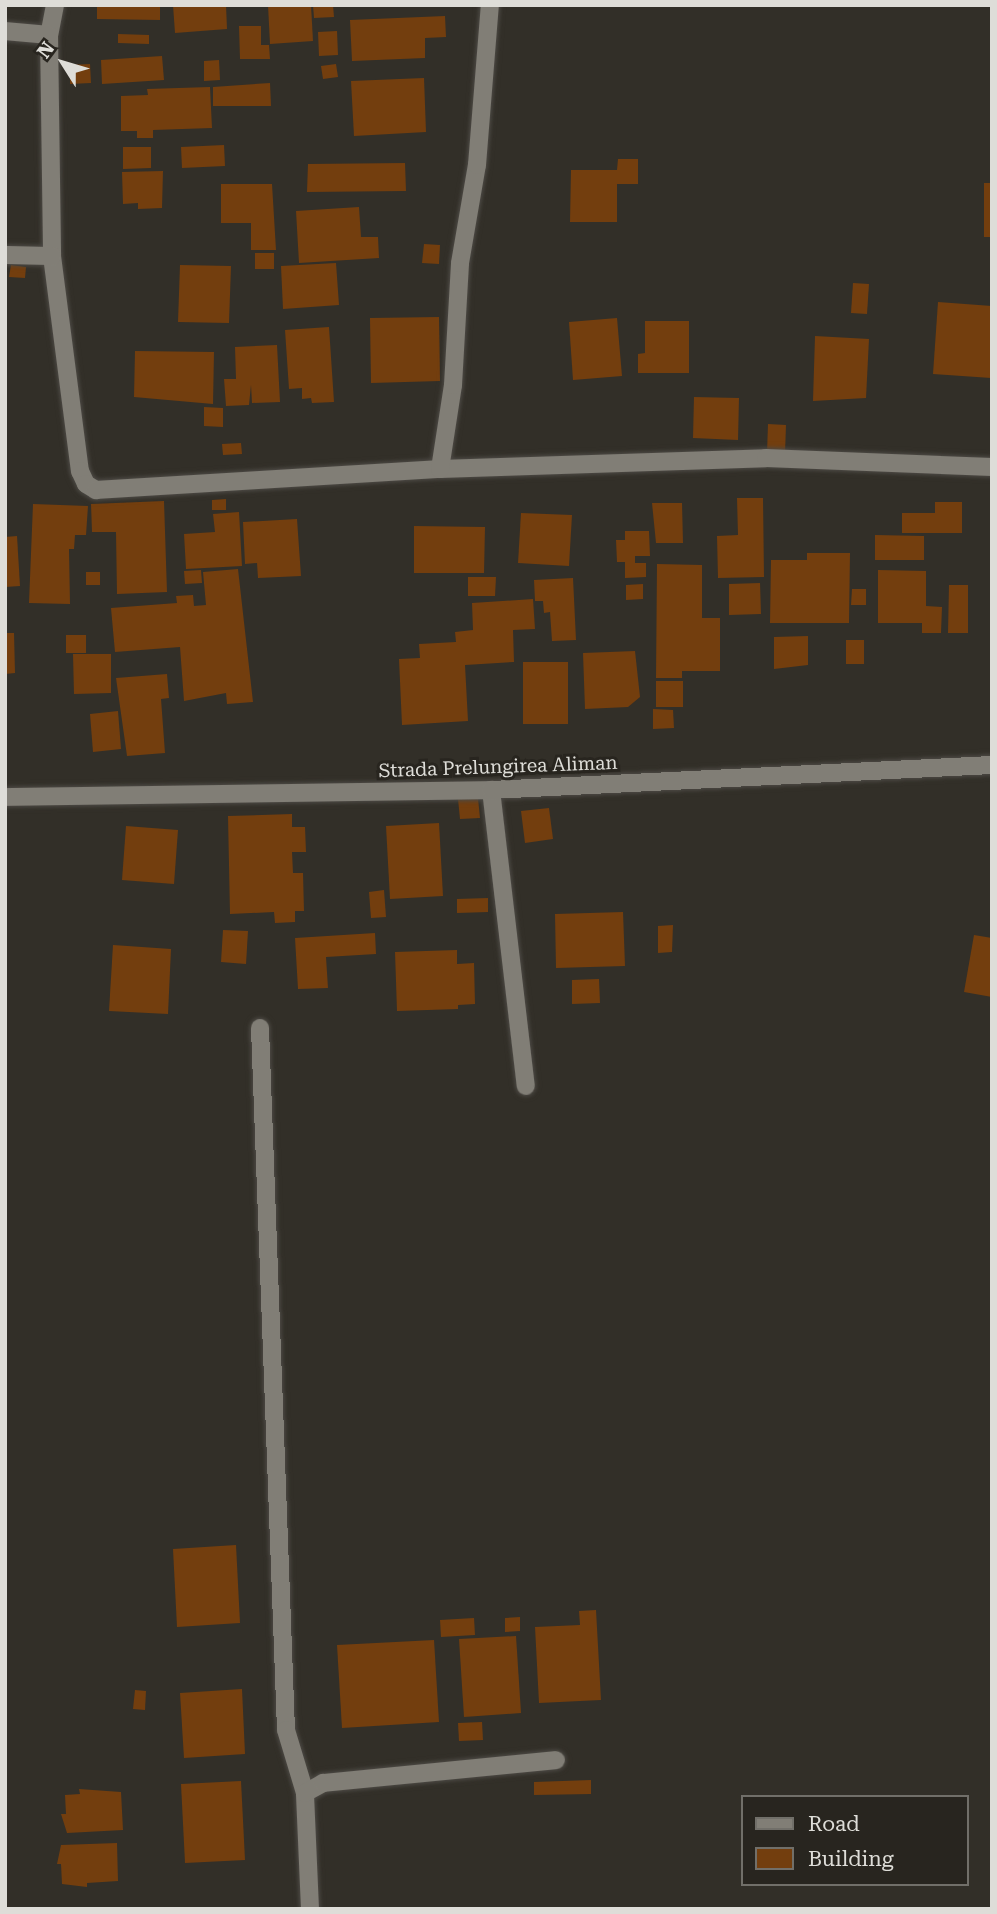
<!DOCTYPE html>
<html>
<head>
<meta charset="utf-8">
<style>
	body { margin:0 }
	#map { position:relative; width:997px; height:1914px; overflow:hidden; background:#322f28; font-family:"Roboto Serif",serif }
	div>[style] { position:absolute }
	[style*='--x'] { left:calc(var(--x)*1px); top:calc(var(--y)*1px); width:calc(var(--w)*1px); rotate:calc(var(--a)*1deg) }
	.building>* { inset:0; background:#733e0e }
	.roads { filter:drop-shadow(0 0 2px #4d4a45) drop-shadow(0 0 2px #4d4a45) }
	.minor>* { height:18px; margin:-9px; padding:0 9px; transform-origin:9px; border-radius:9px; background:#817e76 }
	span { translate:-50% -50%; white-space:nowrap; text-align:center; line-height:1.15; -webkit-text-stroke:6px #28251f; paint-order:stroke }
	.street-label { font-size:19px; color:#deddd8 }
	.frame { position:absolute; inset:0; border:7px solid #deddd8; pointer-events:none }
	.legend { position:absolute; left:741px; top:1795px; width:228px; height:91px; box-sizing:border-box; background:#28251f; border:2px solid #716f69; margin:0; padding:9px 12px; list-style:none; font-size:21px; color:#deddd8 }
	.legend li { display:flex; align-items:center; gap:14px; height:35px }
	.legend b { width:35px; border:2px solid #716f69 }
	.north { position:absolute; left:28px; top:28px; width:70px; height:70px; -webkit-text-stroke:5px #28251f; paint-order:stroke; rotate:307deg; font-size:19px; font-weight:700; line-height:28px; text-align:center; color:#deddd8 }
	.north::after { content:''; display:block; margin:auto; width:24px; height:32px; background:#deddd8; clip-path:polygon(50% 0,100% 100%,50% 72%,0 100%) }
</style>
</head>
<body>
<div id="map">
	<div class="building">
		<div style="clip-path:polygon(97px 5px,160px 5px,160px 20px,97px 19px)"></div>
		<div style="clip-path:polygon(173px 5px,226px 5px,227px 29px,175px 33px)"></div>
		<div style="clip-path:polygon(268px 5px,311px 5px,313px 41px,270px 44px)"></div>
		<div style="clip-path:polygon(313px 5px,333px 5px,334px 17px,314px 18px)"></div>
		<div style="clip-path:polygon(445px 16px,446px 37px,425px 38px,425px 58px,352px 61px,350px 20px)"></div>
		<div style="clip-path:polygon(239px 26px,261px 26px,261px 45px,269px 45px,270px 59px,240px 59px)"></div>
		<div style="clip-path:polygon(337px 31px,338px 55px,319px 56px,318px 32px)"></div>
		<div style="clip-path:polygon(118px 34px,149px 35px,149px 44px,118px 43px)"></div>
		<div style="clip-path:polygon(162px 56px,164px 80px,102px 84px,101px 60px)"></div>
		<div style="clip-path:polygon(219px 60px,220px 80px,204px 81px,204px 61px)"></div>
		<div style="clip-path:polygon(90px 64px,91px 83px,70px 84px,70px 65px)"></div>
		<div style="clip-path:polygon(336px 64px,338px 77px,323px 79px,321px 66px)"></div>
		<div style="clip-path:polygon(424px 78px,426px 132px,354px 136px,351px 81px)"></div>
		<div style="clip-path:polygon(270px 83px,271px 106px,213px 106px,213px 87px)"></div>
		<div style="clip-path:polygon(210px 87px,212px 128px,153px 130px,153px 138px,137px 138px,137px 131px,121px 131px,121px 96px,148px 95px,147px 89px)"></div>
		<div style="clip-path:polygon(224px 145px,225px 166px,182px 168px,181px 147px)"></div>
		<div style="clip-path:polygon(123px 147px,151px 147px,151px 168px,123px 169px)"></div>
		<div style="clip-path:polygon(618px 159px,638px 159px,638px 184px,617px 184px,617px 222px,570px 222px,571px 170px,617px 170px)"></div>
		<div style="clip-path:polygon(405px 163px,406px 191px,307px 192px,308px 164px)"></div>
		<div style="clip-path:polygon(163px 171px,162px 208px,138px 209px,138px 203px,123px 204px,122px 172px)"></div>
		<div style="clip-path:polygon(984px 183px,992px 183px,992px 237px,984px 237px)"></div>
		<div style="clip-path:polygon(221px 184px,272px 184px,276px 250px,251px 250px,251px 223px,221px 223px)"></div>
		<div style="clip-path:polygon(359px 207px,361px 237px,378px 237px,379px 258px,299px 263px,296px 211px)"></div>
		<div style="clip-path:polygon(424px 244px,440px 245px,439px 264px,422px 263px)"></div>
		<div style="clip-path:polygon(255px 253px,274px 253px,274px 269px,255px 269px)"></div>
		<div style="clip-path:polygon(336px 263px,339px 305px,283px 309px,281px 266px)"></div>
		<div style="clip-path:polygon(11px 265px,26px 267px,25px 278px,9px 277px)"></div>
		<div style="clip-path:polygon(180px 265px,231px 266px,229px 323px,178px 322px)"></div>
		<div style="clip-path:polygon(853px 283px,869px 284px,867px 314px,851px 313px)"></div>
		<div style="clip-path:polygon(938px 302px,992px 306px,991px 378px,933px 374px)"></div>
		<div style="clip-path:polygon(439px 317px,440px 381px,371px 383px,370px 318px)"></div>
		<div style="clip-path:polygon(617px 318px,622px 376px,573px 380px,569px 322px)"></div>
		<div style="clip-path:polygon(645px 321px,689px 321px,689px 373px,638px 373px,638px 354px,645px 353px)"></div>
		<div style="clip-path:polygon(329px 327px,334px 402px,312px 403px,311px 398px,302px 399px,302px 388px,289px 389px,285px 330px)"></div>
		<div style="clip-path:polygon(815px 336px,869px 339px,866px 398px,813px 401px)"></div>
		<div style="clip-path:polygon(277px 345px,280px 402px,252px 403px,251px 385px,249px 405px,226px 406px,224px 379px,236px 379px,235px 347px)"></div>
		<div style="clip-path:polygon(135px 351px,214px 352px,213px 404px,134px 397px)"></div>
		<div style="clip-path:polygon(694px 397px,739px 398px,738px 440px,693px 438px)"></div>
		<div style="clip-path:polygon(204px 407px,223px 408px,223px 427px,204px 426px)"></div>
		<div style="clip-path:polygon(768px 424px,786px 425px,785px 454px,767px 453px)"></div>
		<div style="clip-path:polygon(241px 443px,242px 454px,223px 455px,222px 444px)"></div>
		<div style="clip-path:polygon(737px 498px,763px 498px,764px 577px,718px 578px,717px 536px,738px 535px)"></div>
		<div style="clip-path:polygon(226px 499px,226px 510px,212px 510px,212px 500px)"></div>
		<div style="clip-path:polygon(164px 501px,167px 592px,117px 594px,116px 532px,92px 532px,91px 504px)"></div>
		<div style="clip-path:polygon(935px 502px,962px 502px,962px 533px,902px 533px,902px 513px,935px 513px)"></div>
		<div style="clip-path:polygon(652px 503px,682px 503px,683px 543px,656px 543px)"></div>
		<div style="clip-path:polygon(33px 504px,88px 506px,86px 535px,75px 535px,74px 549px,69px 549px,70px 604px,29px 603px)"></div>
		<div style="clip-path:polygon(239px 512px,242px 566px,186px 569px,184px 534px,215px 532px,213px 514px)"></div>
		<div style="clip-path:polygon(521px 513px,572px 515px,569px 566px,518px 563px)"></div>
		<div style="clip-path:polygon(297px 519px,301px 576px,258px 578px,257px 563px,245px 564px,243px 522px)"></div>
		<div style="clip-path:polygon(414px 526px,485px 527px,484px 573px,414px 573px)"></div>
		<div style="clip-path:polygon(625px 531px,649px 531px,650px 556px,635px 556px,635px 563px,646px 563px,646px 577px,625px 578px,625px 562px,617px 562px,616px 540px,625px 540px)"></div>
		<div style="clip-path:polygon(875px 535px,924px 536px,924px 560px,875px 560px)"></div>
		<div style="clip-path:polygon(17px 536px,20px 586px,5px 587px,5px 537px)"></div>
		<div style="clip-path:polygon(807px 553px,850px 553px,849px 623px,770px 623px,771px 560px,807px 560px)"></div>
		<div style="clip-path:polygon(657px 564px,702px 565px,702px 618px,720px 618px,720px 671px,682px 671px,682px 678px,656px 678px)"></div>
		<div style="clip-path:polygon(238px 569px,253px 702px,227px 704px,226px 693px,184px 701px,180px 647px,115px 652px,111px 608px,177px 603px,176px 596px,193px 595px,194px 606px,206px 605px,203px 572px)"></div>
		<div style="clip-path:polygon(201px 570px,202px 583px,185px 584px,184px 571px)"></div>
		<div style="clip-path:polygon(878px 570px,926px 571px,926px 606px,942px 607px,941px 633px,922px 633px,922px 623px,878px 623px)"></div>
		<div style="clip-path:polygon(86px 572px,100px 572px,100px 585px,86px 585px)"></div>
		<div style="clip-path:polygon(468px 577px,496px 577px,495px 596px,468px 596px)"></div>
		<div style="clip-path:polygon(573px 578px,576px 640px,552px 641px,550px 612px,544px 613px,543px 601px,535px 601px,534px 580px)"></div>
		<div style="clip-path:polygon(760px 583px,761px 614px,729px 615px,729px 584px)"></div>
		<div style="clip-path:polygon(643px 584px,643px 599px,626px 600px,626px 585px)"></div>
		<div style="clip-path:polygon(949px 585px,968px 585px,968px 633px,948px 633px)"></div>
		<div style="clip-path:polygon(852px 589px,866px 589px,866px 605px,851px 605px)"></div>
		<div style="clip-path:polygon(533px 599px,535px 629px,513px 630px,514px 662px,465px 665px,468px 721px,402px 725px,399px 659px,420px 658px,419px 644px,456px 642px,455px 632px,473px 630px,472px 603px)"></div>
		<div style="clip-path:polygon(5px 633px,14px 633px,15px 673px,5px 674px)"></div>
		<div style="clip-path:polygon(66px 635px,86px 635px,86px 653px,66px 653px)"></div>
		<div style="clip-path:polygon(808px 636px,808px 665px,774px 669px,774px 637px)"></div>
		<div style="clip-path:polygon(846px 640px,864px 640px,864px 664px,846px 664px)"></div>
		<div style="clip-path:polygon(635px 651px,640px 697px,628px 707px,585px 709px,583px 653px)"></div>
		<div style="clip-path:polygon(73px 654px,111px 654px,111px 693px,74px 694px)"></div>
		<div style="clip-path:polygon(523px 662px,568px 662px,568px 724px,523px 724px)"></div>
		<div style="clip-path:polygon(167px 674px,169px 698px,161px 699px,165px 753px,127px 756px,116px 678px)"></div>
		<div style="clip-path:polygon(656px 681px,683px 681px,683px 707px,656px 707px)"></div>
		<div style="clip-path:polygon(653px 709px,673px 710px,674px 728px,653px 729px)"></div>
		<div style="clip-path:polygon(118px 711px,121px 749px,93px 752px,90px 714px)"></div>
		<div style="clip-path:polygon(478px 798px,480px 818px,460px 819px,458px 799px)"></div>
		<div style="clip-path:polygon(549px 808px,553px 839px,525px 843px,521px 811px)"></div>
		<div style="clip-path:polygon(292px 814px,292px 827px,305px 827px,306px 852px,292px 852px,293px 873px,303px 873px,304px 911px,295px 911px,295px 922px,275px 923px,274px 912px,230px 914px,228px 816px)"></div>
		<div style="clip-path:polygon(439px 823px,443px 896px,390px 899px,386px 826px)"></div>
		<div style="clip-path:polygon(126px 826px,178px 830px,174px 884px,122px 880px)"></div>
		<div style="clip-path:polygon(384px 890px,386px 917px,371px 918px,369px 892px)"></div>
		<div style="clip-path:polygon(488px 898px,488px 912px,457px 913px,457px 899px)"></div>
		<div style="clip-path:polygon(623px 912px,625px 966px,556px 968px,555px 914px)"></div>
		<div style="clip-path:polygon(673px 925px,672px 952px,658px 953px,658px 926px)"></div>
		<div style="clip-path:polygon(223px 930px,248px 931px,246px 964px,221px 962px)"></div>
		<div style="clip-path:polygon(375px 933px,376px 954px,326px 957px,328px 988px,298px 989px,295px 938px)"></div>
		<div style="clip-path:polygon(974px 935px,992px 938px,992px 997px,964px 992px)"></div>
		<div style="clip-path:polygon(113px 945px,171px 949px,168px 1014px,109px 1011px)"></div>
		<div style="clip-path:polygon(457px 950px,457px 964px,474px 963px,475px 1004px,458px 1005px,458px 1009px,397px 1011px,395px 952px)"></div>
		<div style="clip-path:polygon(599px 979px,600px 1003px,572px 1004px,572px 980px)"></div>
		<div style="clip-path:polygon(236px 1545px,240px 1623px,177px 1627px,173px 1549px)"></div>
		<div style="clip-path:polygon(596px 1610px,601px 1700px,539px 1703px,535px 1627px,580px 1625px,579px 1611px)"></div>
		<div style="clip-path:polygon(520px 1617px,520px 1631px,505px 1632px,505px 1618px)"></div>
		<div style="clip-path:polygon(474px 1618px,475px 1635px,441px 1637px,440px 1620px)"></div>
		<div style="clip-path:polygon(516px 1636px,521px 1713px,464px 1717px,459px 1639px)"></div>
		<div style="clip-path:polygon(434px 1640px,439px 1722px,342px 1728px,337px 1645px)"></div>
		<div style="clip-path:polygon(242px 1689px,245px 1754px,184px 1758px,180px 1693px)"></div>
		<div style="clip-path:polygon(135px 1690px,146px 1691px,145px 1710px,133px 1709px)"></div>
		<div style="clip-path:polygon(482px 1722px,483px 1740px,459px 1741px,458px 1723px)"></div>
		<div style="clip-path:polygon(591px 1780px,591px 1794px,534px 1795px,534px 1782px)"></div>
		<div style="clip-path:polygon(241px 1781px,245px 1860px,185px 1863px,181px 1784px)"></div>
		<div style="clip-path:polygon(79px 1789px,121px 1792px,123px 1830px,67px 1833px,61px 1814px,66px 1814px,65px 1795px,80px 1794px)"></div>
		<div style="clip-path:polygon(117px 1843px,118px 1881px,87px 1883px,87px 1887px,62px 1884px,61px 1864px,57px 1864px,61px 1845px)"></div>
	</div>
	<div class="roads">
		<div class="minor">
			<div style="--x:55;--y:5;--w:31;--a:101"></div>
			<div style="--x:49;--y:35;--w:221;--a:89.2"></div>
			<div style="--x:52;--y:256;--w:217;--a:82.6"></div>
			<div style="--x:80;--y:471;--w:14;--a:65"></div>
			<div style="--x:86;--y:484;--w:12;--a:31"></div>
			<div style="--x:96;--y:490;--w:345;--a:-3.5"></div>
			<div style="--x:440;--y:469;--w:326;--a:-1.9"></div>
			<div style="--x:766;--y:458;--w:226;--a:2.3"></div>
			<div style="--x:5;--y:31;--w:44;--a:5.2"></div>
			<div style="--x:5;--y:255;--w:47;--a:1.2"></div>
			<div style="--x:440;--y:469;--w:85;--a:-81.2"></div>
			<div style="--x:453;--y:385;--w:122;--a:-86.7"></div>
			<div style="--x:460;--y:263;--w:99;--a:-80.2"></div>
			<div style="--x:477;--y:165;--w:161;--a:-85.4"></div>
			<div style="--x:491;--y:790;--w:298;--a:83.3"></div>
			<div style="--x:5;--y:797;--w:486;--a:-0.8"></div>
			<div style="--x:491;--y:790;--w:502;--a:-2.86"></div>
			<div style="--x:260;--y:1028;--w:702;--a:87.88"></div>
			<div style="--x:286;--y:1730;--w:66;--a:73.2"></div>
			<div style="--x:310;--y:1909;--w:116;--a:-92.5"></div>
			<div style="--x:305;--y:1793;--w:21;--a:-29"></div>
			<div style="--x:323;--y:1783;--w:234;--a:-5.6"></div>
		</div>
	</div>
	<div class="street-label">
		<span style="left:498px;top:767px;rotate:-2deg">Strada Prelungirea Aliman</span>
	</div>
	<div class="frame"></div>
	<ul class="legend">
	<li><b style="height:9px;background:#817e76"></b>Road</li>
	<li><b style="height:19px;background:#733e0e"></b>Building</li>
	</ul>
	<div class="north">N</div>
</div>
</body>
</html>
